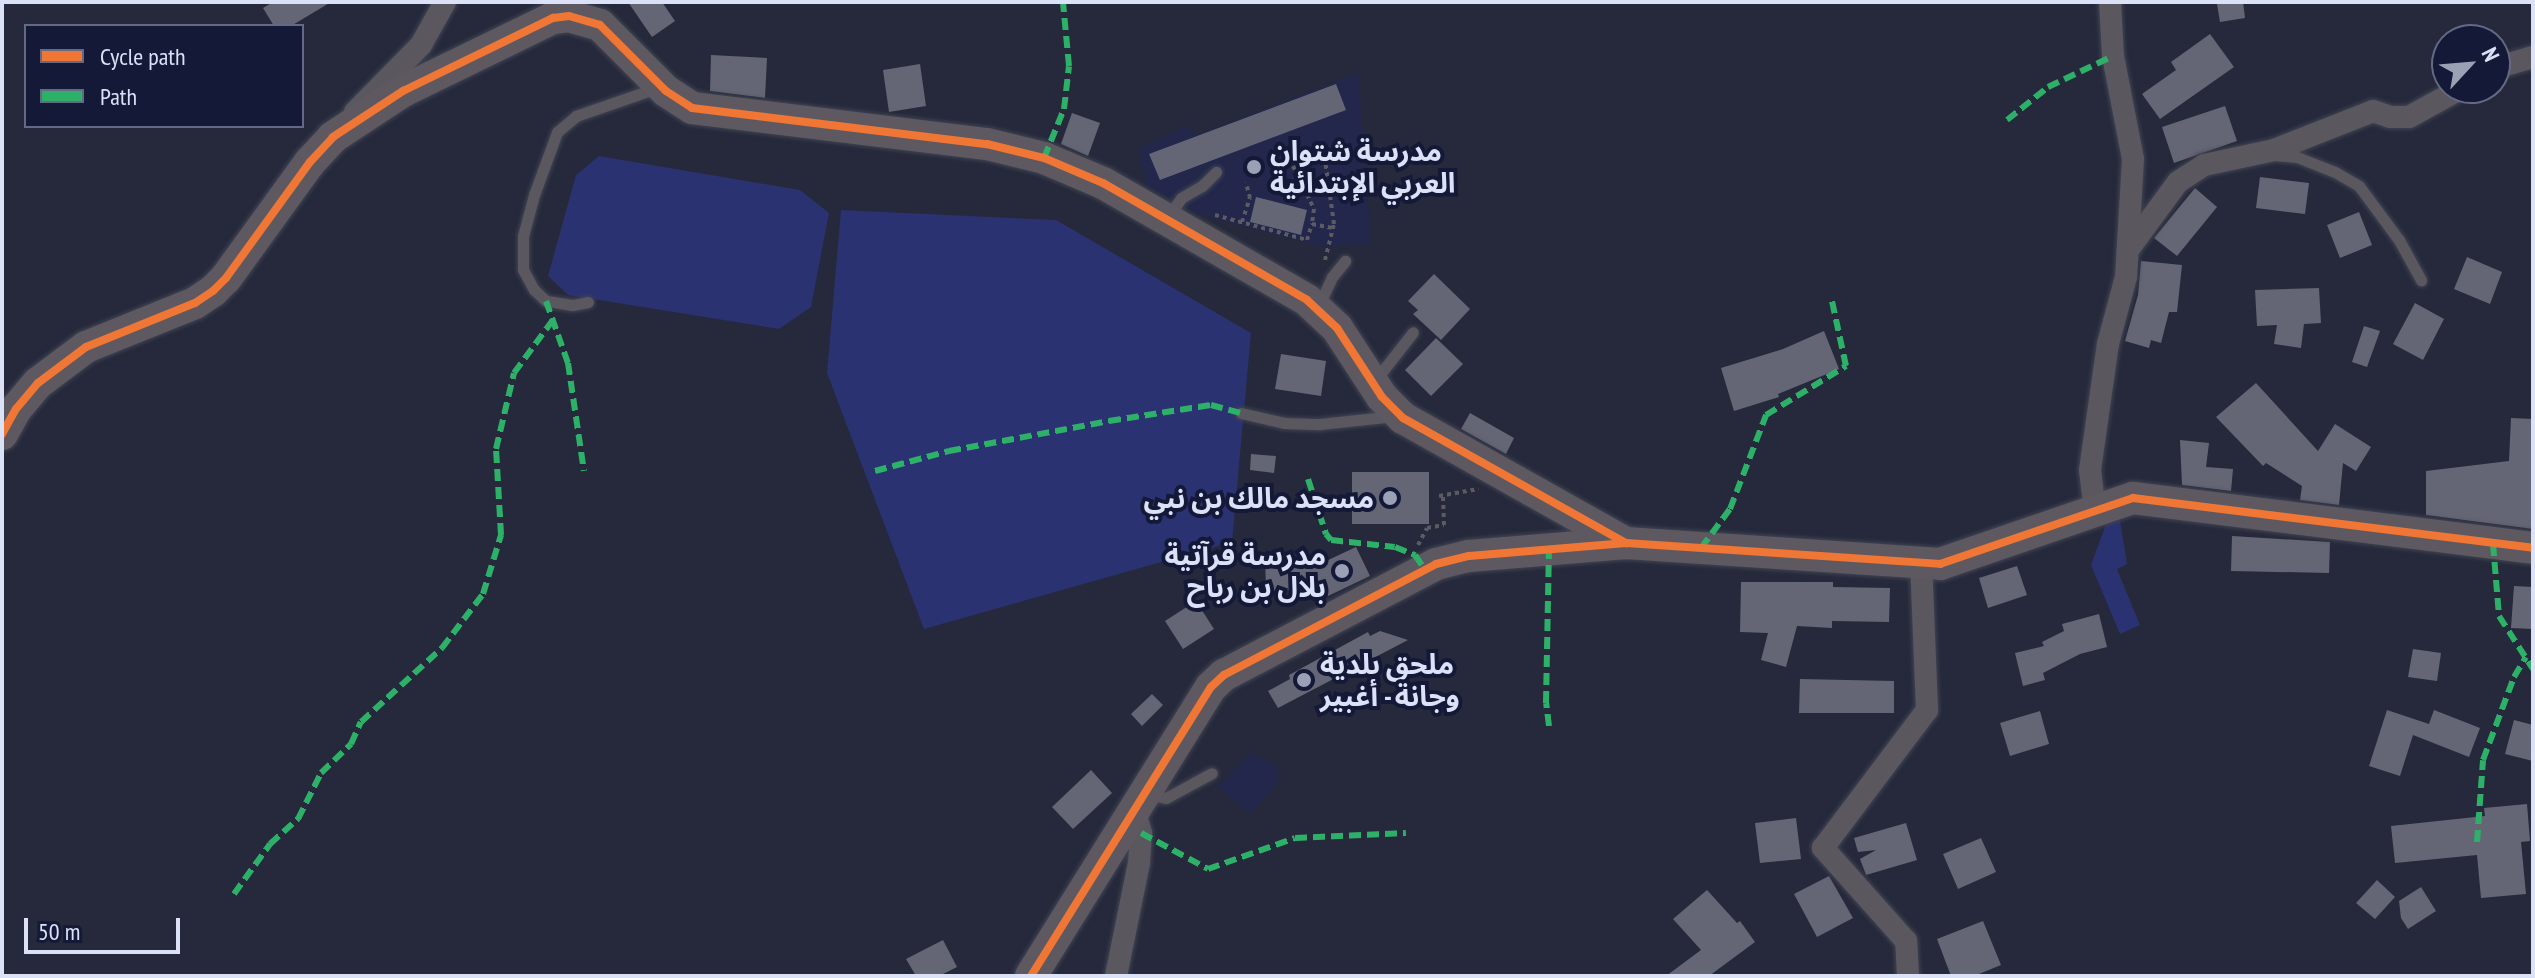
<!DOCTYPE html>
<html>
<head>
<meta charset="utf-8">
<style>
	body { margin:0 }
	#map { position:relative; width:2535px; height:978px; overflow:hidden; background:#25293b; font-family:"PT Sans Narrow","Noto Sans Arabic",sans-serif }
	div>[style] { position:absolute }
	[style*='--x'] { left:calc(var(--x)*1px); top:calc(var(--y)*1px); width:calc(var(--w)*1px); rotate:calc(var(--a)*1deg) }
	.built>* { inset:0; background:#22274b }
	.green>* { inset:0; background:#2a3271 }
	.building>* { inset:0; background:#656675 }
	.path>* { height:4px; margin-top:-2px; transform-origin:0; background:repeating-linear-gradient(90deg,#5c5a63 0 4px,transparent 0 8px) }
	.roads { filter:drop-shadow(0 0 2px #404453) drop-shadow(0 0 2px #404453) }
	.lane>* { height:11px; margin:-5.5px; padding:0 5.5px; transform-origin:5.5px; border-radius:5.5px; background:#5b575e }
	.street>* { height:22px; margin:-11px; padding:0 11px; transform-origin:11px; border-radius:11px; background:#5b575e }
	.secondary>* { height:32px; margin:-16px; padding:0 16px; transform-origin:16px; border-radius:16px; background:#5e5960 }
	.quiet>* { height:6px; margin-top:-3px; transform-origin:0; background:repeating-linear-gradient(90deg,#2db169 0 12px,transparent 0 18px) }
	.cycleway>* { height:8px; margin:-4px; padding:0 4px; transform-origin:4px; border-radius:4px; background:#f07635 }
	.dots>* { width:22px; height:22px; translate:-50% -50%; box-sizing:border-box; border:4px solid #141938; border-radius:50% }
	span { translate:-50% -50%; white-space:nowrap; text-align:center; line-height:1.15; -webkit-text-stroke:8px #141938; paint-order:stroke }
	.poi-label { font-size:28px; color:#dbe1f6; font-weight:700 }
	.left { translate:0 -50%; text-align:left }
	.right { translate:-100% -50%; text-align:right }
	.frame { position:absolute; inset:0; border:4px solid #dbe1f6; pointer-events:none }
	.legend { position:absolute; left:24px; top:24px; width:280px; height:104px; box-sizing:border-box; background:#141938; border:2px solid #646984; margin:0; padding:10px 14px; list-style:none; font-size:24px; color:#dbe1f6 }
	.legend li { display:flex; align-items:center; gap:16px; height:40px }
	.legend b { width:40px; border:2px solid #646984 }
	.north { position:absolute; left:2431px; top:24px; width:80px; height:80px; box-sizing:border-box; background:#141938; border:2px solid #646984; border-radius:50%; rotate:64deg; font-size:22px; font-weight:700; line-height:32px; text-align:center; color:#dbe1f6 }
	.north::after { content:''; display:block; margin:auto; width:28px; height:36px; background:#9ba1b5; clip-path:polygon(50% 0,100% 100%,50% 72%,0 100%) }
	.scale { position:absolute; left:24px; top:918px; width:156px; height:36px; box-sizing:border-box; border:4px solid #dbe1f6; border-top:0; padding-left:10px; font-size:24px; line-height:28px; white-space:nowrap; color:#dbe1f6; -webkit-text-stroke:6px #141938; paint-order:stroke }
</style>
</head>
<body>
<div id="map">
	<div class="built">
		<div style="clip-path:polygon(1358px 73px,1371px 243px,1324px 247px,1204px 216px,1146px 186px,1139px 149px,1189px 125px,1194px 136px)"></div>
		<div style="clip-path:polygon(1251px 752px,1278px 768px,1275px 772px,1281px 777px,1251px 814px,1218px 787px)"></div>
	</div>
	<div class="green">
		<div style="clip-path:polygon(599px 156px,800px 190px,829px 213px,811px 307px,779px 329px,568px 295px,548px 276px,576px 175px)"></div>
		<div style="clip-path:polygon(841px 210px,1056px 220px,1251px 333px,1232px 542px,924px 629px,827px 373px)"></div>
		<div style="clip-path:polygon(2120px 520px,2127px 564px,2117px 569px,2140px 625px,2120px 634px,2091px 565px,2106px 524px)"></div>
	</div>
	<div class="building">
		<div style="clip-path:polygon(273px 2px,331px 2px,291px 26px,274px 26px,263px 8px)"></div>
		<div style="clip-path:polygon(628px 2px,662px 2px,675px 21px,652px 37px)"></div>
		<div style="clip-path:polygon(2243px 2px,2245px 18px,2220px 22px,2217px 4px)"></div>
		<div style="clip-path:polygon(2210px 34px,2234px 67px,2160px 119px,2142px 94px,2176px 70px,2171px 62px)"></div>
		<div style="clip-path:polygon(711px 55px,767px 58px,765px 98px,710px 91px)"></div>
		<div style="clip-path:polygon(920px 64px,926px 106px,889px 112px,883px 70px)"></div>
		<div style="clip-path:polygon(1336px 84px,1346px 110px,1160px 180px,1149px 154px)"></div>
		<div style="clip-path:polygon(2225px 106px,2237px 141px,2174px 163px,2162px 127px)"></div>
		<div style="clip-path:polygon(1072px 113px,1100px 123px,1088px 156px,1061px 144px)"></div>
		<div style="clip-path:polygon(2260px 177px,2309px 183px,2305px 214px,2256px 208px)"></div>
		<div style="clip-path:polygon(2195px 188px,2217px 207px,2177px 256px,2154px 238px)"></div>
		<div style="clip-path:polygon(1256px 197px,1307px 210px,1301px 235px,1250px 222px)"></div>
		<div style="clip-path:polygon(2359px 212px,2372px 245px,2340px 258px,2327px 225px)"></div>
		<div style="clip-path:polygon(2467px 257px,2502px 272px,2490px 304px,2454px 289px)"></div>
		<div style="clip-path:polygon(2141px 261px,2182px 265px,2177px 312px,2169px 312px,2161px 343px,2151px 340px,2149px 348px,2125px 341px,2138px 295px)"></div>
		<div style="clip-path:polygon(1434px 274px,1470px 309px,1441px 340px,1413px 314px,1418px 310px,1408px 301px)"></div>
		<div style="clip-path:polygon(2319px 288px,2321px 323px,2304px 324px,2301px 348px,2274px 344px,2277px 325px,2257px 326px,2255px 290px)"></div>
		<div style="clip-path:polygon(2415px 303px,2444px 319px,2423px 360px,2393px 344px)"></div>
		<div style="clip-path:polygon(2364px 326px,2380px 331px,2367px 367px,2352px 362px)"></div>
		<div style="clip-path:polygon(1824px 331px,1839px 369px,1778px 394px,1779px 397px,1734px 411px,1721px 368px,1783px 349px)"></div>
		<div style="clip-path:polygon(1436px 338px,1463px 364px,1431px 396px,1405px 370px)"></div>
		<div style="clip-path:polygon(1281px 354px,1326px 361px,1321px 396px,1275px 389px)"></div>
		<div style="clip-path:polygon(2256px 383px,2318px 451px,2335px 424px,2371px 447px,2356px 471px,2343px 463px,2339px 505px,2300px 500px,2302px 486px,2266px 463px,2263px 466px,2216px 417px)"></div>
		<div style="clip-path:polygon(1470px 413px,1514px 438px,1506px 454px,1461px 429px)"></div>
		<div style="clip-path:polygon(2511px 418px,2533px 419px,2533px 529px,2426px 515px,2426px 471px,2509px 461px)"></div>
		<div style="clip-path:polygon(2180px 440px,2209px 443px,2206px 467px,2233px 469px,2231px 491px,2182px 485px)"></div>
		<div style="clip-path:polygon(1251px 454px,1276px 456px,1274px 473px,1250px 470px)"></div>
		<div style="clip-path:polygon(1352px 472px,1429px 472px,1429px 524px,1352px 524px)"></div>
		<div style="clip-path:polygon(2232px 536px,2330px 542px,2329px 573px,2231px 571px)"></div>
		<div style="clip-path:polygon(1356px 547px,1370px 576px,1328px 596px,1325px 589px,1266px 591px,1265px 557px,1309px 555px,1309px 569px)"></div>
		<div style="clip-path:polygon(2017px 566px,2027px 595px,1988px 608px,1979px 578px)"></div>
		<div style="clip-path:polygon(1741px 582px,1833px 582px,1833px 587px,1890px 588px,1889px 622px,1832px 621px,1832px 628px,1797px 626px,1786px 667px,1761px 660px,1768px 633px,1740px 632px)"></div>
		<div style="clip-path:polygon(2514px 586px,2533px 587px,2533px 629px,2511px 628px)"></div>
		<div style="clip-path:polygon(1196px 601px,1214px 629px,1183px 649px,1165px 621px)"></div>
		<div style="clip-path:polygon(2099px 614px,2107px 647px,2080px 654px,2043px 673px,2045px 680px,2023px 686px,2015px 653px,2044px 646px,2042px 642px,2064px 631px,2062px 624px)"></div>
		<div style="clip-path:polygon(1380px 631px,1408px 640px,1278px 708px,1268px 691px,1290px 679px,1289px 675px,1368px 632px,1370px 636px)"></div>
		<div style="clip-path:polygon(2413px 649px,2441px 653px,2437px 681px,2408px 677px)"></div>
		<div style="clip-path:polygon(1800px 679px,1894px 681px,1894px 713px,1799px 713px)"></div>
		<div style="clip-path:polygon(1152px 694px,1163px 705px,1142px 726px,1131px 714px)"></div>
		<div style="clip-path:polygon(2387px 710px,2429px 724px,2434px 710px,2480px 728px,2469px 757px,2413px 735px,2400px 776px,2369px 766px)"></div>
		<div style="clip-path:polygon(2040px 711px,2049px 744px,2010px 756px,2000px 723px)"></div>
		<div style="clip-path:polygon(2514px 720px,2533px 725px,2533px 761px,2505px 754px)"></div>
		<div style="clip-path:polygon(1091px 770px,1112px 793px,1073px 829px,1052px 807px)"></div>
		<div style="clip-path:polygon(2527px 804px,2530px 841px,2521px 842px,2526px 894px,2481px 898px,2477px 855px,2395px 863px,2391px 826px,2485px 816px,2484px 808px)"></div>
		<div style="clip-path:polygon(1796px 818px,1801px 859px,1760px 863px,1755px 823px)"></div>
		<div style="clip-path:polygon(1906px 823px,1917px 860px,1866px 875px,1860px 859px,1876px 850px,1858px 852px,1854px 838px)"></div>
		<div style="clip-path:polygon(1981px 838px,1996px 872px,1958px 889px,1943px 854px)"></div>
		<div style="clip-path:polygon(1829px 876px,1853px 918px,1817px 937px,1794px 894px)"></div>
		<div style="clip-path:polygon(2377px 880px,2395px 897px,2375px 919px,2356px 903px)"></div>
		<div style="clip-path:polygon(2421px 887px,2436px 911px,2408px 929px,2401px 918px,2399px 901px)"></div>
		<div style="clip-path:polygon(1707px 890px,1737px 923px,1740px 921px,1755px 942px,1709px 976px,1666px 976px,1701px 950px,1673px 919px)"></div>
		<div style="clip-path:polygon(1983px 921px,2001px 965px,1974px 976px,1951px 976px,1937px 939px)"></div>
		<div style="clip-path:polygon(943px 940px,957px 967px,939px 976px,916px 976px,906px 959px)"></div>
	</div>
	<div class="path">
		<div style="--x:1293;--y:166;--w:48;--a:64"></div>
		<div style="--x:1314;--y:209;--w:14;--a:98"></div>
		<div style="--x:1215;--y:215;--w:95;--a:15.2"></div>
		<div style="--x:1307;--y:240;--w:17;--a:-73"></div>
		<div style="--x:1312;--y:224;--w:21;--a:11"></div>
		<div style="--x:1242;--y:222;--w:25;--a:-72"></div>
		<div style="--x:1250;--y:198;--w:16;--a:-105"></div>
		<div style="--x:1325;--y:260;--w:37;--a:-76"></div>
		<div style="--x:1334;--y:224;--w:65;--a:-98"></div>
		<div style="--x:1439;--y:496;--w:40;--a:-10"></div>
		<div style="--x:1418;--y:545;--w:19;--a:-62"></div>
		<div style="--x:1427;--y:528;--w:17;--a:-10"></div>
		<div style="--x:1444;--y:525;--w:29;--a:-92"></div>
	</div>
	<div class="roads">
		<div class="lane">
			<div style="--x:2275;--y:155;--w:22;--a:5"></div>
			<div style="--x:2297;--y:157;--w:41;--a:21.5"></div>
			<div style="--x:2335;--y:172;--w:28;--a:30"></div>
			<div style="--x:2359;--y:186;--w:67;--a:53.5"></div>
			<div style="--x:2399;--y:240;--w:46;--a:61.2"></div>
			<div style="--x:1166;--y:219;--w:26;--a:-54"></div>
			<div style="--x:1181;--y:198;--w:24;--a:-30"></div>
			<div style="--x:1202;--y:186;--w:20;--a:-45"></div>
			<div style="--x:588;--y:302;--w:16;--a:169"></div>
			<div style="--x:572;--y:305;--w:26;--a:-171"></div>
			<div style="--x:546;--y:301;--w:16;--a:-137"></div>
			<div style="--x:534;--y:290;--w:24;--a:-118"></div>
			<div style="--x:523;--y:269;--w:33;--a:-90"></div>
			<div style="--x:523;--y:236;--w:42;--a:-75"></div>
			<div style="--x:534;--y:195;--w:67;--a:-69.9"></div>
			<div style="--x:557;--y:132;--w:25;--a:-40"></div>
			<div style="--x:576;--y:116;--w:86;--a:-19.1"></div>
			<div style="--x:1318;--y:307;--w:33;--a:-65"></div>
			<div style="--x:1332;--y:277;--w:21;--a:-51"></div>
			<div style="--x:1374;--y:382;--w:63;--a:-52"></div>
			<div style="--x:1241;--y:413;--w:44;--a:13.1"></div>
			<div style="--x:1284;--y:423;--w:36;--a:2"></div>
			<div style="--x:1320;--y:424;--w:75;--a:-6.1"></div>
			<div style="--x:1147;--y:794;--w:19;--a:12"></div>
			<div style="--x:1166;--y:798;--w:52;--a:-28.5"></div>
		</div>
		<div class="street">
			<div style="--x:2495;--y:68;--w:40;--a:-16"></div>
			<div style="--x:355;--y:112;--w:94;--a:-45.4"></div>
			<div style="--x:421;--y:45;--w:49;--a:-60.8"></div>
			<div style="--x:2128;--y:250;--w:84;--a:-53.7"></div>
			<div style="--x:2178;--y:182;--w:31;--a:-33"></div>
			<div style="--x:2204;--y:165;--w:72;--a:-12.1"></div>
			<div style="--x:2274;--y:150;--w:106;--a:-21.5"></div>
			<div style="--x:2373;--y:111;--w:18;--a:19"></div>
			<div style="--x:2390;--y:117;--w:19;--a:0"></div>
			<div style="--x:2409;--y:117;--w:60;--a:-28.7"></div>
			<div style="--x:2095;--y:511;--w:41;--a:-97"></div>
			<div style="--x:2090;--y:470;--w:127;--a:-81.9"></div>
			<div style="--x:2108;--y:344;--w:69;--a:-75"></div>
			<div style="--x:2126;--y:277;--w:118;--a:-86.6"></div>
			<div style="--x:2133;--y:159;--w:105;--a:-101"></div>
			<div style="--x:2113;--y:56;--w:54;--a:-93.2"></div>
			<div style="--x:1116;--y:976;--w:115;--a:-78.5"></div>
			<div style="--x:1139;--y:863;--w:30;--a:-86"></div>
			<div style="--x:1141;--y:833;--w:22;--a:-106"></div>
			<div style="--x:1908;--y:976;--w:35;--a:-93"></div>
			<div style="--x:1906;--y:941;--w:125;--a:-131.7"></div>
			<div style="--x:1823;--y:848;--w:173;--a:-53"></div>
			<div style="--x:1927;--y:710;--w:147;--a:-92.3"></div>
		</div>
		<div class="secondary">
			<div style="--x:2;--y:434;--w:29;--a:-61"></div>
			<div style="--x:16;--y:409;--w:34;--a:-50"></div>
			<div style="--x:38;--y:383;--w:60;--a:-36.9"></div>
			<div style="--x:86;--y:347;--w:118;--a:-22"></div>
			<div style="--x:195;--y:303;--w:22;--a:-34"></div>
			<div style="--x:213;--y:291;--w:18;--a:-45"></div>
			<div style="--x:226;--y:278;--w:143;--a:-54.1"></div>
			<div style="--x:310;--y:162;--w:34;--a:-47"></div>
			<div style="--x:333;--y:137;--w:84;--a:-33.3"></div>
			<div style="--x:403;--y:91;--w:167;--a:-26"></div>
			<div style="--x:553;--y:18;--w:16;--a:-7"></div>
			<div style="--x:569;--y:16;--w:32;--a:16"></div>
			<div style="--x:600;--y:25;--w:93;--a:45"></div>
			<div style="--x:666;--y:91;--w:31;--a:33"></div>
			<div style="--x:692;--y:108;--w:297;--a:7"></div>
			<div style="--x:987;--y:144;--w:59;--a:13.8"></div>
			<div style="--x:1044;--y:158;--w:64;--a:23"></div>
			<div style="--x:1103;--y:183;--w:235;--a:29.8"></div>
			<div style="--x:1307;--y:300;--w:41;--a:43"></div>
			<div style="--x:1337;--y:328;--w:82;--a:56.9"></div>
			<div style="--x:1382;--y:397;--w:30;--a:45"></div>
			<div style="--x:1403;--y:418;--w:256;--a:29.3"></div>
			<div style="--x:1031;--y:976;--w:340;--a:-58.1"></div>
			<div style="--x:1211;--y:687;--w:18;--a:-43"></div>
			<div style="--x:1224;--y:675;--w:239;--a:-27.6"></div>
			<div style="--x:1436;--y:564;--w:34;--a:-14"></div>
			<div style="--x:1469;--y:556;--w:158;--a:-4.7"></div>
			<div style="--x:1626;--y:543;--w:315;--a:3.8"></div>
			<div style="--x:1940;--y:564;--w:204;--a:-18.9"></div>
			<div style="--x:2133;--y:498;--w:403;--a:7.1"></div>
		</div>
	</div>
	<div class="quiet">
		<div style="--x:2007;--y:120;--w:53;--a:-38.8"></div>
		<div style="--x:2048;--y:87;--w:72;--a:-25.5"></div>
		<div style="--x:1044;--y:158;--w:53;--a:-67.8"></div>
		<div style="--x:1064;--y:109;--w:43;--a:-83.4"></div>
		<div style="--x:1069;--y:66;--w:64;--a:-95.4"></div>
		<div style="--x:546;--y:301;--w:66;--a:70.5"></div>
		<div style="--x:568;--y:363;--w:109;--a:81.6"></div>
		<div style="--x:875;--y:471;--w:77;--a:-15.1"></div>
		<div style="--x:949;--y:451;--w:163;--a:-10.6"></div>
		<div style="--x:1109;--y:421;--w:103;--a:-8.9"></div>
		<div style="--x:1211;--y:405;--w:31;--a:15"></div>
		<div style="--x:1308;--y:479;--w:58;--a:71.9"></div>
		<div style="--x:1326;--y:534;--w:8;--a:50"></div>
		<div style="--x:1331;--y:540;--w:64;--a:6.2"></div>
		<div style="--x:1395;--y:547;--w:22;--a:22"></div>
		<div style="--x:1415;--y:555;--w:18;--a:56"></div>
		<div style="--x:2493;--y:544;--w:72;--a:85.2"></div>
		<div style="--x:2499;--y:616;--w:63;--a:57.3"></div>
		<div style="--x:1701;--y:548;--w:49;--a:-53.4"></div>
		<div style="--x:1730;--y:509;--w:101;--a:-69"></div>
		<div style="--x:1766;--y:415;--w:94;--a:-31.5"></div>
		<div style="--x:1846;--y:366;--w:66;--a:-102.2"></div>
		<div style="--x:1549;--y:726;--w:23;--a:-97"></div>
		<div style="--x:1546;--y:703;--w:155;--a:-88.9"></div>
		<div style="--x:1141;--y:833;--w:76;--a:28.2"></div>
		<div style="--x:1208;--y:869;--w:92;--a:-19.6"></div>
		<div style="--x:1295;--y:838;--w:111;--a:-2.6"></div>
		<div style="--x:2477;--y:842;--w:82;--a:-85.8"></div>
		<div style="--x:2483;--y:760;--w:89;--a:-69.5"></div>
		<div style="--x:2514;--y:677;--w:23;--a:-59"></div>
		<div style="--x:234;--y:894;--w:62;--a:-54.2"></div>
		<div style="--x:270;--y:844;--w:38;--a:-42"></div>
		<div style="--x:298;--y:819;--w:51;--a:-63.4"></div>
		<div style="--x:321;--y:773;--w:42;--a:-44"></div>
		<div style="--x:351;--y:744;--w:24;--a:-66"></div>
		<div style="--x:361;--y:722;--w:110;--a:-42.4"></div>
		<div style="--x:442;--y:648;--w:68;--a:-52.8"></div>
		<div style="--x:483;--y:594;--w:62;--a:-73"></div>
		<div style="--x:501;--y:535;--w:86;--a:-93.3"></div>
		<div style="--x:496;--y:449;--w:78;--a:-76.7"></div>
		<div style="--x:514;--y:373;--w:66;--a:-53.7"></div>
	</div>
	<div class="cycleway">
		<div style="--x:2;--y:434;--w:29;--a:-61"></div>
		<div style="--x:16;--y:409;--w:34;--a:-50"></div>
		<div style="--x:38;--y:383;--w:60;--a:-36.9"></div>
		<div style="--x:86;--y:347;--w:118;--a:-22"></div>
		<div style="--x:195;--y:303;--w:22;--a:-34"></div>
		<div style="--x:213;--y:291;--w:18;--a:-45"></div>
		<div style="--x:226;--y:278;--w:143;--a:-54.1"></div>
		<div style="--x:310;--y:162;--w:34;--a:-47"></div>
		<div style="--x:333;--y:137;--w:84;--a:-33.3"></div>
		<div style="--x:403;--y:91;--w:167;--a:-26"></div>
		<div style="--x:553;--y:18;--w:16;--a:-7"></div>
		<div style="--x:569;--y:16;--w:32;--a:16"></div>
		<div style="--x:600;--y:25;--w:93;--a:45"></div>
		<div style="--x:666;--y:91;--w:31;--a:33"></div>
		<div style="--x:692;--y:108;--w:297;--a:7"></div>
		<div style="--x:987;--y:144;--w:59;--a:13.8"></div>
		<div style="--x:1044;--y:158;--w:64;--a:23"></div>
		<div style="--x:1103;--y:183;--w:235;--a:29.8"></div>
		<div style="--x:1307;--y:300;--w:41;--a:43"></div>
		<div style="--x:1337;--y:328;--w:82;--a:56.9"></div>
		<div style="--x:1382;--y:397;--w:30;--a:45"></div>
		<div style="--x:1403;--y:418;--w:256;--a:29.3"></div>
		<div style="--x:1031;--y:976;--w:340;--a:-58.1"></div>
		<div style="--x:1211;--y:687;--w:18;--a:-43"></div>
		<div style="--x:1224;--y:675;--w:239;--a:-27.6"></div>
		<div style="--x:1436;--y:564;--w:34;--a:-14"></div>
		<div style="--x:1469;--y:556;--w:158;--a:-4.7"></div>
		<div style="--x:1626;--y:543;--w:315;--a:3.8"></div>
		<div style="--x:1940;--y:564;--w:204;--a:-18.9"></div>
		<div style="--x:2133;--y:498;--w:403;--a:7.1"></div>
	</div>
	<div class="dots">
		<div style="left:1254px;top:167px;background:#9ba1b5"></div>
		<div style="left:1390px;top:498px;background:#9ba1b5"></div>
		<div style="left:1342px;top:571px;background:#9ba1b5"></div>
		<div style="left:1304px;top:680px;background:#9ba1b5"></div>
	</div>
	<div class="poi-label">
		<span class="left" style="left:1270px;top:167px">مدرسة شتوان<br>العربي الإبتدائية</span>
		<span class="right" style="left:1374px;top:498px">مسجد مالك بن نبي</span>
		<span class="right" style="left:1326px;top:571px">مدرسة قرآتية<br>بلال بن رباح</span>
		<span class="left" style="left:1320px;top:680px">ملحق بلدية<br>وجانة - أغبير</span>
	</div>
	<div class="frame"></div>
	<ul class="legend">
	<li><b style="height:10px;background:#f07635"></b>Cycle path</li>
	<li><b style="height:10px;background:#2db169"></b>Path</li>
	</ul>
	<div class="north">N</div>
	<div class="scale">50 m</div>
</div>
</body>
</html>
